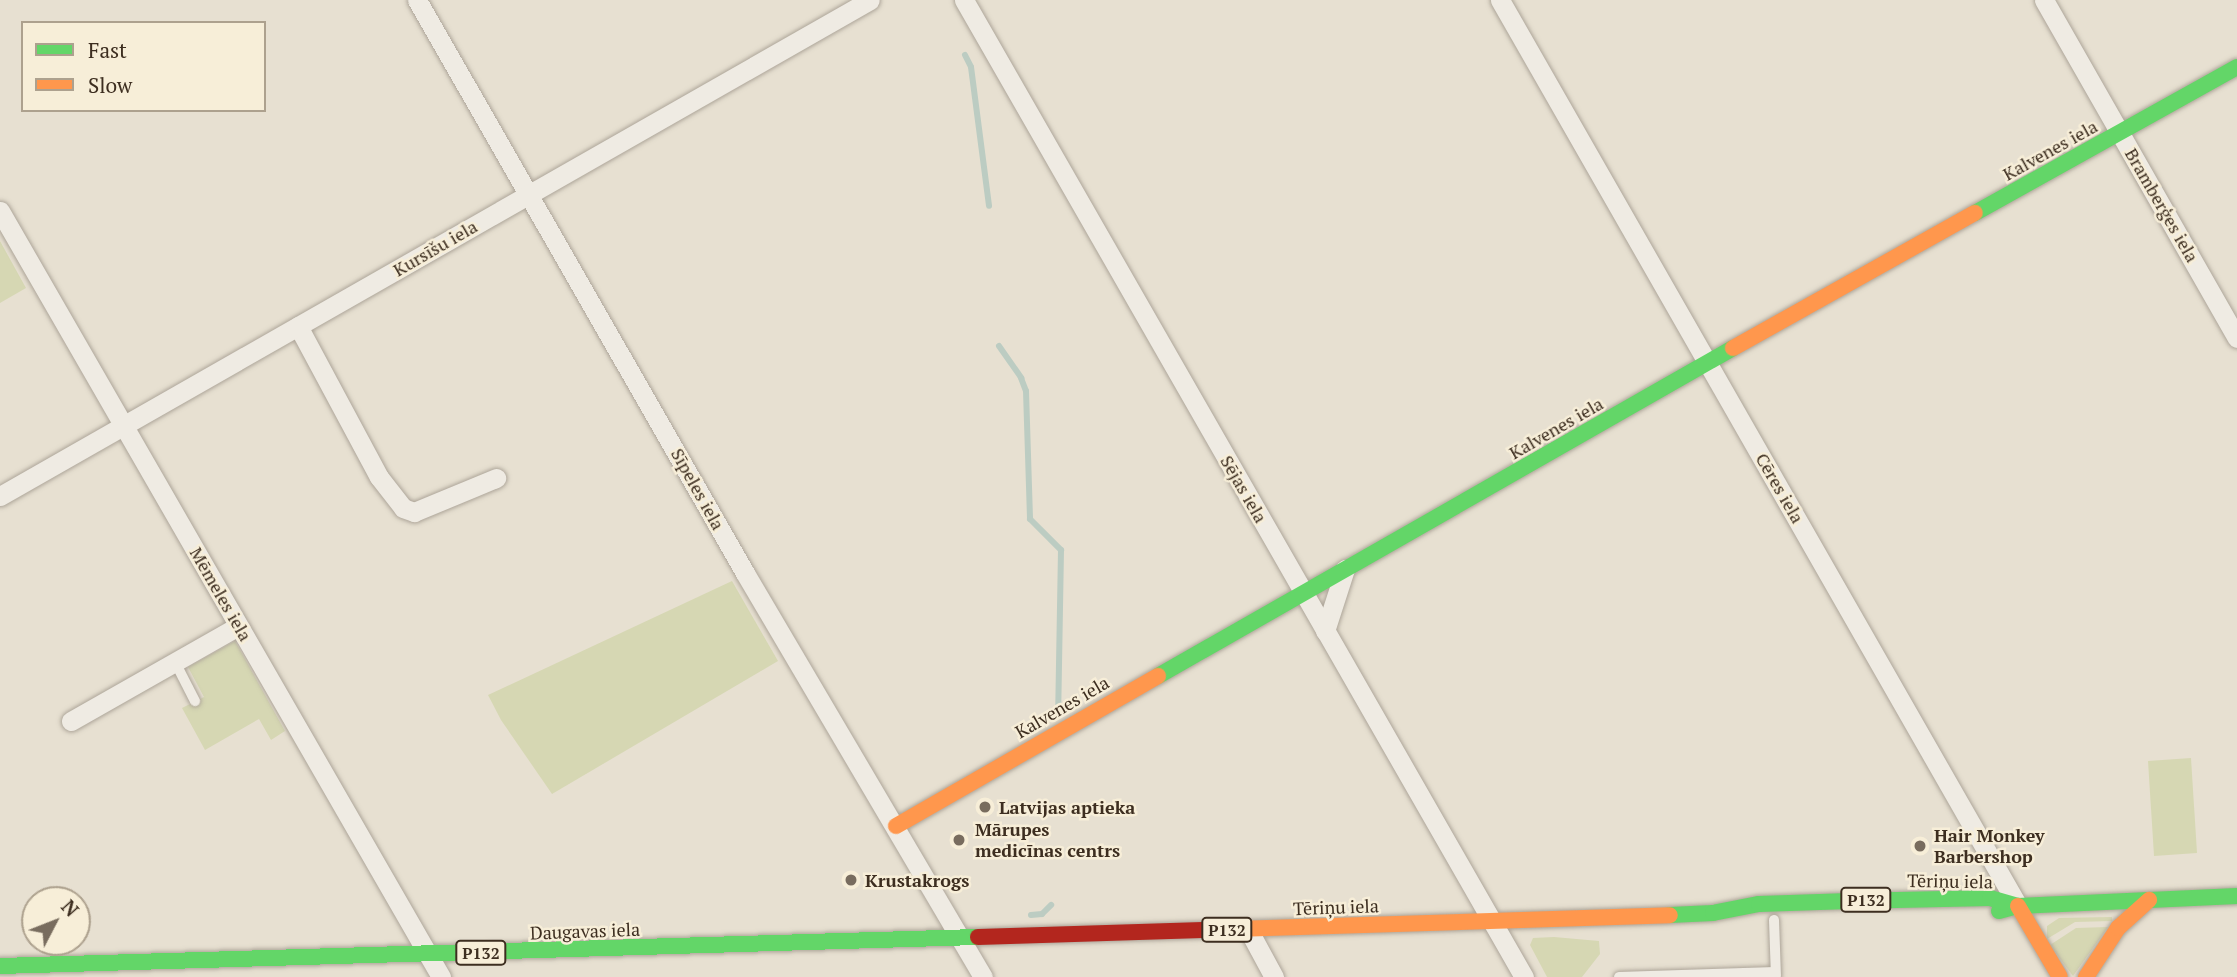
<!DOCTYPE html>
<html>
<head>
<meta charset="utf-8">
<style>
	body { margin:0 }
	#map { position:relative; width:2237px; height:977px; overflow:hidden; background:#e7e0d1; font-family:"PT Serif",serif }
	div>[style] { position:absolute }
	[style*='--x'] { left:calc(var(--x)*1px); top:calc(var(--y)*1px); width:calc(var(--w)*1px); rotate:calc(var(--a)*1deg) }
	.green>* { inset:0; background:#d6d7b3 }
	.stream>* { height:6px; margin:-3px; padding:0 3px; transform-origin:3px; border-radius:3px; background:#bcccc2 }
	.roads { filter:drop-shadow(0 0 2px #ada599) drop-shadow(0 0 2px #ada599) }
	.lane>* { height:10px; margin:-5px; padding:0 5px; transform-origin:5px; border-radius:5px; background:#efebe3 }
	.street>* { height:19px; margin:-9.5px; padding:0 9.5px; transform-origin:9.5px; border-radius:9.5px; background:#efebe3 }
	.fast>* { height:16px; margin:-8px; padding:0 8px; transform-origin:8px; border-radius:8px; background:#63d668 }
	.slow>* { height:16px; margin:-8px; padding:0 8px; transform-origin:8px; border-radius:8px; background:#ff974d }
	.jam>* { height:16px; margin:-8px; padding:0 8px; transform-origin:8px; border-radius:8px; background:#b3261e }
	.dots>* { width:19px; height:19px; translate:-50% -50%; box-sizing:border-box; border:4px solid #f7eed8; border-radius:50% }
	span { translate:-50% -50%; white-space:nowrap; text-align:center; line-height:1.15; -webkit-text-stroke:5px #f7eed8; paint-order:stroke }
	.shield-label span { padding:2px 5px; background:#f7eed8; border:2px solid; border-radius:5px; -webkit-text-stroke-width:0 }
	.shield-label { font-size:16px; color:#3d2e20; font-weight:700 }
	.street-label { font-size:18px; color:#3d2e20 }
	.poi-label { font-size:18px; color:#3d2e20; font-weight:700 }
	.left { translate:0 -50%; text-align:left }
	.legend { position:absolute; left:21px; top:21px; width:245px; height:91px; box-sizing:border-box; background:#f7eed8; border:2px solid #ada18e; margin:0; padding:9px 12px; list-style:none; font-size:21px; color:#3d2e20 }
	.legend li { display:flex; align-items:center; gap:14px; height:35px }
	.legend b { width:35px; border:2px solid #ada18e }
	.north { position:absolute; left:21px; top:886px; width:70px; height:70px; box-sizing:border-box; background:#f7eed8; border:2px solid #ada18e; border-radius:50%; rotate:48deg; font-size:19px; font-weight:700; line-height:28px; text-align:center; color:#3d2e20 }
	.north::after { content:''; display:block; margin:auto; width:24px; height:32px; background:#786c5e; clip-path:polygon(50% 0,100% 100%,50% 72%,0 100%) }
</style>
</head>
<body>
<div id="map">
	<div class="green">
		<div style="clip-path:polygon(0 241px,26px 288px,0 303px)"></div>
		<div style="clip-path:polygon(732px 581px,778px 661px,552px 794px,501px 720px,488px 695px)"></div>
		<div style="clip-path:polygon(235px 641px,285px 731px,271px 740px,259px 719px,205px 750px,182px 708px,204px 697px,188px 667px)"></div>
		<div style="clip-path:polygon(2191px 758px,2197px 853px,2154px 856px,2148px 761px)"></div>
		<div style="clip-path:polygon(2112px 917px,2112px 921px,2075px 922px,2047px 939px,2047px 926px,2059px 918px)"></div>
		<div style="clip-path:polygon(2108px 927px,2073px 976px,2050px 945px,2076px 928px)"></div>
		<div style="clip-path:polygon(1554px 937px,1599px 941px,1600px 954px,1582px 977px,1547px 977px,1530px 945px,1533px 938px)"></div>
	</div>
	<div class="stream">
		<div style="--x:965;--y:55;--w:13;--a:63"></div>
		<div style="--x:971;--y:67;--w:140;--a:82.6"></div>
		<div style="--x:999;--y:346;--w:39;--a:55"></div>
		<div style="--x:1021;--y:378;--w:14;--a:69"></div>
		<div style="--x:1026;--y:391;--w:128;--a:88.2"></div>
		<div style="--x:1030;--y:519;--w:44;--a:45"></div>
		<div style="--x:1061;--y:550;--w:164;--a:91"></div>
		<div style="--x:1031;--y:915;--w:11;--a:-5"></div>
		<div style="--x:1042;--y:914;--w:13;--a:-45"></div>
	</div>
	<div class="roads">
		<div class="lane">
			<div style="--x:175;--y:662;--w:44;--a:62.9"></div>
			<div style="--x:1774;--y:920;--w:56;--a:88"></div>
			<div style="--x:1619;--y:977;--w:156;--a:-1.8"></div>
		</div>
		<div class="street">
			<div style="--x:417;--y:0;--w:660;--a:60.21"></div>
			<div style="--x:745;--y:573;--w:469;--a:59.5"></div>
			<div style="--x:964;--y:0;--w:1126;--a:60.18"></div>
			<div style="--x:1500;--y:0;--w:1044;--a:60.24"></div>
			<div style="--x:2044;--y:0;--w:389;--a:60.3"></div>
			<div style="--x:0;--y:211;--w:884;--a:60.07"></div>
			<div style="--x:298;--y:326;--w:171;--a:61.8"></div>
			<div style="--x:379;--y:477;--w:39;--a:52"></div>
			<div style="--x:403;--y:508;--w:12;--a:20"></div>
			<div style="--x:414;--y:512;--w:89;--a:-22.5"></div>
			<div style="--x:0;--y:496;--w:1001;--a:-29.69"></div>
			<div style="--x:1325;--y:631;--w:65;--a:-72.1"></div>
			<div style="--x:71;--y:721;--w:192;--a:-29.6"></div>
			<div style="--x:1248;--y:929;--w:55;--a:61.6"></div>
		</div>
		<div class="fast">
			<div style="--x:1975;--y:213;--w:300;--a:-29.1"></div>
			<div style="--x:1158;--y:676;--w:662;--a:-29.7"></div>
			<div style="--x:1999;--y:911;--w:20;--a:-15"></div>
			<div style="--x:2018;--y:906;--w:219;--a:-2.6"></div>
			<div style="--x:1670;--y:915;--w:43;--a:-2.7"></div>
			<div style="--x:1713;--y:913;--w:47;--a:-11.1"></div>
			<div style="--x:1759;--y:904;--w:91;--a:-1.9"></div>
			<div style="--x:1850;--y:901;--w:140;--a:-1.2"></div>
			<div style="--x:1990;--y:898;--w:29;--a:16"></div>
			<div style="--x:0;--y:966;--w:978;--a:-1.7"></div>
		</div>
		<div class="slow">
			<div style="--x:1733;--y:348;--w:277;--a:-29.2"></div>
			<div style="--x:896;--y:826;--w:302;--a:-29.8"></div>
			<div style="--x:2018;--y:906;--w:82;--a:59.4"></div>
			<div style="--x:1235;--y:929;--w:435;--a:-1.8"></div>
			<div style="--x:2086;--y:977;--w:59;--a:-56.9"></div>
			<div style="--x:2118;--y:928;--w:42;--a:-42.1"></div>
		</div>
		<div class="jam">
			<div style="--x:978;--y:937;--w:257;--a:-1.8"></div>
		</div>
	</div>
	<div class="dots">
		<div style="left:985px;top:807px;background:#786c5e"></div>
		<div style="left:959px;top:840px;background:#786c5e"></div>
		<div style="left:1920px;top:846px;background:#786c5e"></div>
		<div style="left:851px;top:880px;background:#786c5e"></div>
	</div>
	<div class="shield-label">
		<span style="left:1866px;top:900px">P132</span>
		<span style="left:1227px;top:930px">P132</span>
		<span style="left:481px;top:953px">P132</span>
	</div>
	<div class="street-label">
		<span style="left:2050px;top:150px;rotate:-29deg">Kalvenes iela</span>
		<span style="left:2162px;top:205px;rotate:60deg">Bramberģes iela</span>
		<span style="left:435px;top:248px;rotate:-30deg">Kursīšu iela</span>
		<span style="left:1556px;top:428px;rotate:-30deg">Kalvenes iela</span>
		<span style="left:1780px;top:488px;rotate:60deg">Cēres iela</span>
		<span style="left:698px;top:489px;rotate:61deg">Sīpeles iela</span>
		<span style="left:1244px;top:489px;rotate:60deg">Sējas iela</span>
		<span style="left:221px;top:594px;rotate:60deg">Mēmeles iela</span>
		<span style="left:1062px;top:707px;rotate:-30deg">Kalvenes iela</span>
		<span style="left:1950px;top:881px;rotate:1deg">Tēriņu iela</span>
		<span style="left:1336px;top:907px;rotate:-2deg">Tēriņu iela</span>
		<span style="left:585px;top:931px;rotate:-2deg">Daugavas iela</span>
	</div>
	<div class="poi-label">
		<span class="left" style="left:999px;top:807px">Latvijas aptieka</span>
		<span class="left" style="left:975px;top:840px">Mārupes<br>medicīnas centrs</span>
		<span class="left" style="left:1934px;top:846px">Hair Monkey<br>Barbershop</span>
		<span class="left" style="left:865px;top:880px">Krustakrogs</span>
	</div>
	<ul class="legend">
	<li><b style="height:9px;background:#63d668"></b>Fast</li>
	<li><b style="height:9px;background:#ff974d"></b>Slow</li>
	</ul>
	<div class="north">N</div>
</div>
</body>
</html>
